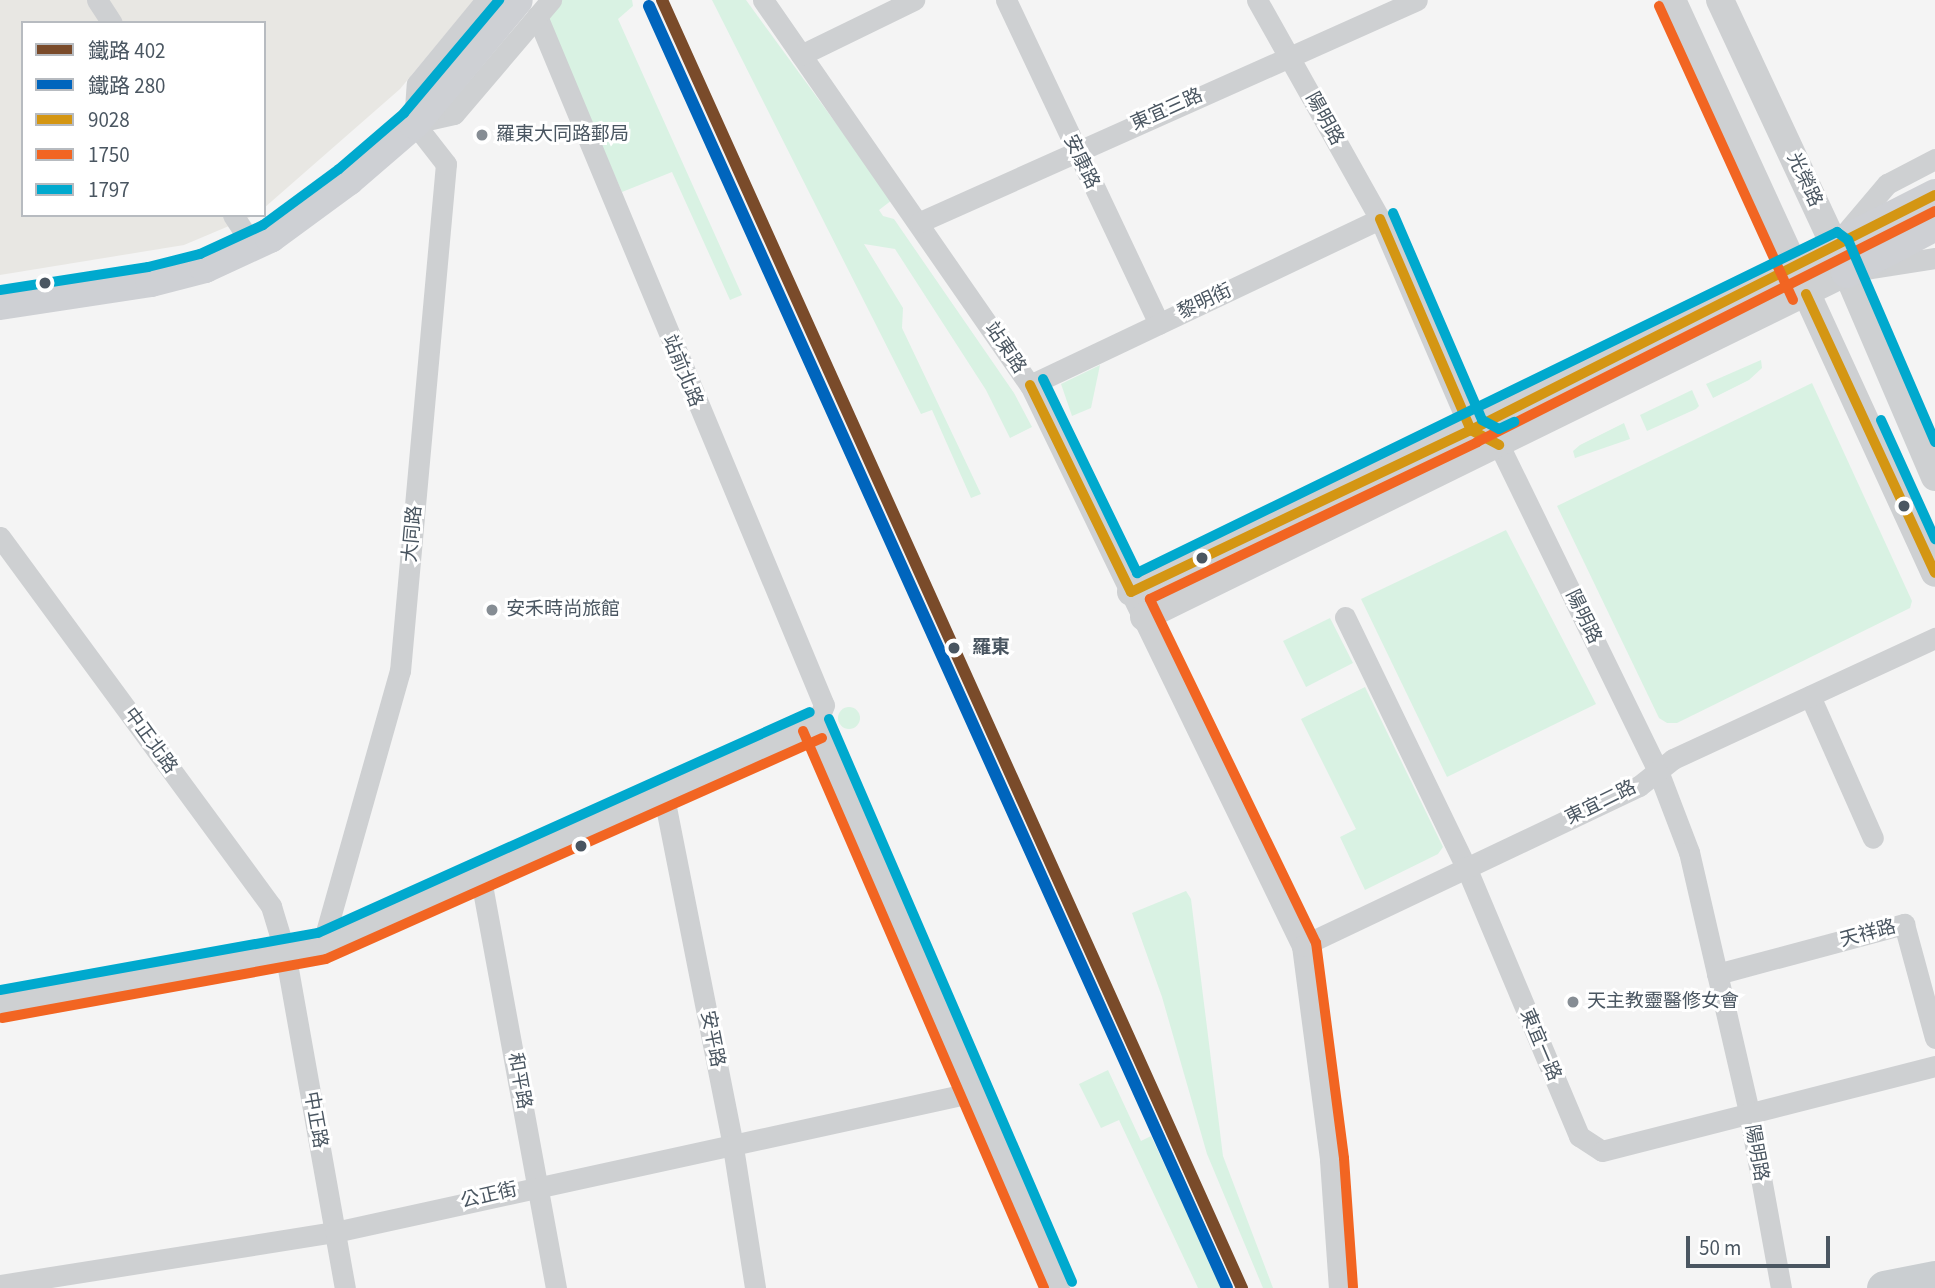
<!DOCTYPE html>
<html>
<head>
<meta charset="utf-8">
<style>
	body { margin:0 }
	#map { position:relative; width:1935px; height:1288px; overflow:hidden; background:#f4f4f4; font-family:"Source Sans 3","Noto Sans TC",sans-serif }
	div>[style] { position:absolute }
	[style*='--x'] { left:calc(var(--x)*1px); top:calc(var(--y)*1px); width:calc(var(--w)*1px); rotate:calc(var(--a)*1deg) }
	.commercial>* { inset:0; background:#e8e7e3 }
	.green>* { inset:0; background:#d9f2e3 }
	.round { border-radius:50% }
	.minor>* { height:21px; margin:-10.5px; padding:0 10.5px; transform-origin:10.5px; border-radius:10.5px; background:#ced0d2 }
	.tertiary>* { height:28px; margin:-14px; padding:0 14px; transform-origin:14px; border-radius:14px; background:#ced0d2 }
	.secondary>* { height:32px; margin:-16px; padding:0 16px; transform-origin:16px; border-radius:16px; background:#ced0d4 }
	.primary>* { height:35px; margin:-17.5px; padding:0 17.5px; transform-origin:17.5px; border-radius:17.5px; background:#caced1 }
	.bus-1>* { height:10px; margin:-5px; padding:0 5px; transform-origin:5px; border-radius:5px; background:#d49613 }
	.bus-2>* { height:10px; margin:-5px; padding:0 5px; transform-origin:5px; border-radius:5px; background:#f26522 }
	.bus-3>* { height:10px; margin:-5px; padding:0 5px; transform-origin:5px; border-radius:5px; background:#00a9ce }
	.rail-1>* { height:12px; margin:-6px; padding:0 6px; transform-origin:6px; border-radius:6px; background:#7a4b2a }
	.rail-2>* { height:12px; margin:-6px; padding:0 6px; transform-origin:6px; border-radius:6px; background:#0065bd }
	.dots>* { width:19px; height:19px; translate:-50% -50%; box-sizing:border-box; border:4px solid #fff; border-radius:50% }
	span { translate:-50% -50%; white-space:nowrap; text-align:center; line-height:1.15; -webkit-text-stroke:6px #fff; paint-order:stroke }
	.street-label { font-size:19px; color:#4a5661 }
	.poi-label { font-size:19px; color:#4a5661 }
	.left { translate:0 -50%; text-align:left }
	.stop-label { font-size:19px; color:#4a5661; font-weight:700 }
	.legend { position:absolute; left:21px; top:21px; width:245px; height:196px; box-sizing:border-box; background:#fff; border:2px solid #b7bbc0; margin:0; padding:9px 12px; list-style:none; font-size:21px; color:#4a5661 }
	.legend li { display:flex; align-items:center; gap:14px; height:35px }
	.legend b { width:35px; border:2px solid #b7bbc0 }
	.scale { position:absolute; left:1686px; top:1236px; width:144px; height:32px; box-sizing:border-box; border:4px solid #4a5661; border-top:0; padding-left:9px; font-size:21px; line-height:24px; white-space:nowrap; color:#4a5661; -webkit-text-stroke:5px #fff; paint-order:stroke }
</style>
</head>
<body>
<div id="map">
	<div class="commercial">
		<div style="clip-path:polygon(0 0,474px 0,400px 89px,264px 208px,264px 23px,23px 23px,23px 215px,255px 215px,184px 245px,0 275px)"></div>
	</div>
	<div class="green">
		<div style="clip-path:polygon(561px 0,632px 0,633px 6px,618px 19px,742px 295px,730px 300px,672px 172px,622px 192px,546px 21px)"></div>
		<div style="clip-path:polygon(712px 0,746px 0,892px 200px,879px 210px,883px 216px,894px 219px,1014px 393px,1032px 427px,1010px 438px,986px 390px,895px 249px,864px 244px,903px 308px,902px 328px,981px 494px,971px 498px,932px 410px,921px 414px)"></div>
		<div style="clip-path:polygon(1761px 360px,1762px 368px,1749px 380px,1713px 398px,1706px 384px)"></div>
		<div style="clip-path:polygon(1100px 365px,1091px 408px,1072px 416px,1061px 384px)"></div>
		<div style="clip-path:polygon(1812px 383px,1912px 601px,1910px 608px,1677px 723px,1667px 723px,1659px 718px,1557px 506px)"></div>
		<div style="clip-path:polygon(1692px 390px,1699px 406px,1696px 409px,1647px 431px,1640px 415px)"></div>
		<div style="clip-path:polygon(1624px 423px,1630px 439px,1575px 458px,1573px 451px,1580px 445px)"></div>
		<div style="clip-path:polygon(1506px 530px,1596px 704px,1447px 777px,1361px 599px)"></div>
		<div style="clip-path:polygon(1330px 618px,1353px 663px,1306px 687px,1283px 641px)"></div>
		<div style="clip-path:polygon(1365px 687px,1443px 847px,1438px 854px,1365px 890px,1340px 837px,1356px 829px,1301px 719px)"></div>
		<div class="round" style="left:838px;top:707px;width:22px;height:22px"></div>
		<div style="clip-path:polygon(1186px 891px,1191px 899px,1223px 1156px,1273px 1288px,1263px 1288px,1207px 1154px,1162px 997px,1132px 913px)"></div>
		<div style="clip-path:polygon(1108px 1070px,1141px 1141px,1151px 1136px,1222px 1288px,1198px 1288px,1119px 1120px,1101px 1128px,1079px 1084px)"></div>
	</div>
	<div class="minor">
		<div style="--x:97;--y:0;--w:27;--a:57"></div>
		<div style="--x:763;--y:0;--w:469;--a:55.3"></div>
		<div style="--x:1030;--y:385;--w:623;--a:64.13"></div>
		<div style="--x:1302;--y:946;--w:216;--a:82.5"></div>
		<div style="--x:1330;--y:1160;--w:128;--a:86"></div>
		<div style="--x:1006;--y:0;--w:358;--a:64.7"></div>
		<div style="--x:1257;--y:0;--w:251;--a:60.7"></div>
		<div style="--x:1380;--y:219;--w:230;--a:66.7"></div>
		<div style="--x:1471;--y:430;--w:32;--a:28"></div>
		<div style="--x:1499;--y:445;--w:363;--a:64"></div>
		<div style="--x:1658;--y:771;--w:87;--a:69.1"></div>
		<div style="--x:1689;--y:852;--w:267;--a:77"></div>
		<div style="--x:1749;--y:1112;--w:179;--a:79.7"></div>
		<div style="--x:537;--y:16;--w:746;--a:67.39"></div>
		<div style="--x:824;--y:705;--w:22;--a:112"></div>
		<div style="--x:801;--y:55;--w:126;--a:-26"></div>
		<div style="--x:414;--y:123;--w:41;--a:-12.7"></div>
		<div style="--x:454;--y:114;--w:150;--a:-49.6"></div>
		<div style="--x:414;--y:123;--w:39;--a:-86"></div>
		<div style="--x:417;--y:84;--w:109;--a:-50.6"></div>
		<div style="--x:233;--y:215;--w:37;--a:57"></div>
		<div style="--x:920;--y:222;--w:544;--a:-24.07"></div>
		<div style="--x:1842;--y:237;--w:70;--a:-49.7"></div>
		<div style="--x:1887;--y:184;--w:54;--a:-27.5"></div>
		<div style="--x:1866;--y:269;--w:70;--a:-9.1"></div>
		<div style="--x:1030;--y:385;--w:387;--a:-25.4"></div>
		<div style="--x:0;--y:537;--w:458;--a:53.7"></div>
		<div style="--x:271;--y:906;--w:48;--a:73.1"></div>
		<div style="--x:285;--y:952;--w:341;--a:79.9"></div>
		<div style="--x:1345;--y:617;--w:278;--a:64.2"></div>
		<div style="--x:1466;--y:867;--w:292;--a:67.2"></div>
		<div style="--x:1579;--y:1136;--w:27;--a:33"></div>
		<div style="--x:1602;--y:1151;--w:344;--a:-14.3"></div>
		<div style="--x:1810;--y:696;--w:155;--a:66.1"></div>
		<div style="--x:816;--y:725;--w:613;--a:66.65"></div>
		<div style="--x:663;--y:792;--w:362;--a:78.8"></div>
		<div style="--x:733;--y:1147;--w:143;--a:81.1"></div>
		<div style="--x:480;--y:874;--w:421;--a:79.6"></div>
		<div style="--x:322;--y:946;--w:286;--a:-74.2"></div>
		<div style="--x:400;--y:671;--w:509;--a:-84.82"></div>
		<div style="--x:446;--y:164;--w:52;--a:-128"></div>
		<div style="--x:1302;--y:946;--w:373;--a:-25.4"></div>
		<div style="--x:1639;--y:786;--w:43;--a:-38.5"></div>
		<div style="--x:1673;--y:759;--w:289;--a:-24.8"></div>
		<div style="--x:1717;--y:974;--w:194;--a:-15"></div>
		<div style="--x:1904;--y:924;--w:118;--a:74.8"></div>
		<div style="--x:0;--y:1004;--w:327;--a:-10.2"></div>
		<div style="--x:322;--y:946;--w:541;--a:-24.1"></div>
		<div style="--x:0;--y:1285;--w:339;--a:-9"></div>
		<div style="--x:335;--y:1232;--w:655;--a:-12.34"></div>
	</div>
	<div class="tertiary">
		<div style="--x:1672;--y:0;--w:630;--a:65.35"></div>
		<div style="--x:1720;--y:0;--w:300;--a:65"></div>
		<div style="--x:1847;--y:272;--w:223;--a:66.8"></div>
		<div style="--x:1131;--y:592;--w:377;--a:-25.5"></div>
		<div style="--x:1471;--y:430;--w:408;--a:-26.8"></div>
		<div style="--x:1144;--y:617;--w:783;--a:-26.14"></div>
	</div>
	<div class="secondary">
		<div style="--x:1835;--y:246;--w:112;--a:-27"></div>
		<div style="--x:1847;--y:272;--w:100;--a:-28.1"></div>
		<div style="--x:0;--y:304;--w:153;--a:-8.7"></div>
		<div style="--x:151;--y:281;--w:56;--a:-14.5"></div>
		<div style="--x:205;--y:267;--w:72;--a:-24.8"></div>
		<div style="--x:270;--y:237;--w:97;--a:-36.2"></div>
		<div style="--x:348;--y:180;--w:87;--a:-40.8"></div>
		<div style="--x:414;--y:123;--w:160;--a:-50.1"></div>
	</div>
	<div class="primary">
		<div style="--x:1884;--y:1288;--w:52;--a:-11.1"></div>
	</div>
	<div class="bus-1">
		<div style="--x:1380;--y:219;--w:230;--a:66.7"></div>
		<div style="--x:1471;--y:430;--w:32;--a:28"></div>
		<div style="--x:1806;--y:294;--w:307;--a:65.2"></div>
		<div style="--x:1030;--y:385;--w:230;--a:64"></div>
		<div style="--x:1131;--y:592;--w:377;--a:-25.5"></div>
		<div style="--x:1471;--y:430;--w:520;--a:-26.86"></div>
	</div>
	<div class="bus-2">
		<div style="--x:1659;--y:6;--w:323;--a:65.5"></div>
		<div style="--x:803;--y:731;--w:607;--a:66.6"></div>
		<div style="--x:2;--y:1018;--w:329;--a:-10.3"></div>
		<div style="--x:326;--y:959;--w:543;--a:-24.02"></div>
		<div style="--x:1353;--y:1287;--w:129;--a:-94"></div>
		<div style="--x:1344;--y:1158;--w:217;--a:-97.4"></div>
		<div style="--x:1316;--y:943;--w:382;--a:-115.8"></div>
		<div style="--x:1150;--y:599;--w:363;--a:-25.6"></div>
		<div style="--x:1477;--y:442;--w:513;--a:-26.76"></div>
	</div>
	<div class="bus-3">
		<div style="--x:1393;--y:213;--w:225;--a:66.7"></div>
		<div style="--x:1482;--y:420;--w:19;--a:28"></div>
		<div style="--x:1499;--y:429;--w:17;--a:-25"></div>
		<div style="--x:0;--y:290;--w:150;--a:-8.8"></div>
		<div style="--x:148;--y:267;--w:54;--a:-14"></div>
		<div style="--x:200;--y:254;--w:69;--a:-24.7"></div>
		<div style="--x:263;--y:225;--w:94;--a:-36.4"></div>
		<div style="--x:339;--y:169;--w:86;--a:-40.7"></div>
		<div style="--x:404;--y:113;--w:148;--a:-49.9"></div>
		<div style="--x:1043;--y:379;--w:216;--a:64.1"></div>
		<div style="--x:1137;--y:573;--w:779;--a:-25.97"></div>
		<div style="--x:1837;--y:232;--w:14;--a:36"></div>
		<div style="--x:1848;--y:240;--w:220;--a:66.7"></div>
		<div style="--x:1881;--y:420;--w:131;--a:65.6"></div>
		<div style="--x:829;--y:719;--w:613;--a:66.65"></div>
		<div style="--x:0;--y:990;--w:323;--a:-10.2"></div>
		<div style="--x:318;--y:933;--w:539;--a:-24.19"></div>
	</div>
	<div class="rail-1">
		<div style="--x:662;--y:0;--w:1413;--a:65.76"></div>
	</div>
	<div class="rail-2">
		<div style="--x:649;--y:6;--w:1406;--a:65.73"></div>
	</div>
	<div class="dots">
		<div style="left:482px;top:135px;background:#868d94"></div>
		<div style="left:45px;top:283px;background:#4a5661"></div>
		<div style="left:1904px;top:506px;background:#4a5661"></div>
		<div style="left:1202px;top:558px;background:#4a5661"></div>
		<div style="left:492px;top:610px;background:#868d94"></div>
		<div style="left:954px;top:648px;background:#4a5661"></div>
		<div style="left:581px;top:846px;background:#4a5661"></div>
		<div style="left:1573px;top:1002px;background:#868d94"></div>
	</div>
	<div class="street-label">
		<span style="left:1167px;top:110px;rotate:-24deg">東宜三路</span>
		<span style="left:1324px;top:119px;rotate:61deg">陽明路</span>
		<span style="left:1081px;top:162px;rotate:64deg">安康路</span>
		<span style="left:1804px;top:180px;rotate:65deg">光榮路</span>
		<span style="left:1205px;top:302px;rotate:-25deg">黎明街</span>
		<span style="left:1005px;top:348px;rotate:56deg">站東路</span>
		<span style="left:682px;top:371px;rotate:68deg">站前北路</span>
		<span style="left:413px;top:534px;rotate:-85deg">大同路</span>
		<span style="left:1583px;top:617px;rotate:64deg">陽明路</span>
		<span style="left:150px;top:741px;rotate:54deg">中正北路</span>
		<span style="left:1601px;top:803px;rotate:-26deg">東宜二路</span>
		<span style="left:1868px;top:934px;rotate:-15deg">天祥路</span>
		<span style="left:712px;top:1039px;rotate:79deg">安平路</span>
		<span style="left:1540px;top:1045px;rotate:67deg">東宜一路</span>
		<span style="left:519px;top:1081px;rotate:80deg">和平路</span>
		<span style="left:315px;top:1120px;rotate:80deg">中正路</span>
		<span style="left:1756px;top:1153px;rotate:80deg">陽明路</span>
		<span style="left:489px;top:1196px;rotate:-13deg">公正街</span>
	</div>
	<div class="poi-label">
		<span class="left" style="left:496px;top:135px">羅東大同路郵局</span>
		<span class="left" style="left:506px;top:610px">安禾時尚旅館</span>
		<span class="left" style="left:1587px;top:1002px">天主教靈醫修女會</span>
	</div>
	<div class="stop-label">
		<span class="left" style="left:972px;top:648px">羅東</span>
	</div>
	<ul class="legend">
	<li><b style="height:9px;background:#7a4b2a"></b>鐵路 402</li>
	<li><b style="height:9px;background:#0065bd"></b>鐵路 280</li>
	<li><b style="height:9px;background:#d49613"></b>9028</li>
	<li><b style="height:9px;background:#f26522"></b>1750</li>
	<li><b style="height:9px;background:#00a9ce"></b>1797</li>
	</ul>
	<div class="scale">50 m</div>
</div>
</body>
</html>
